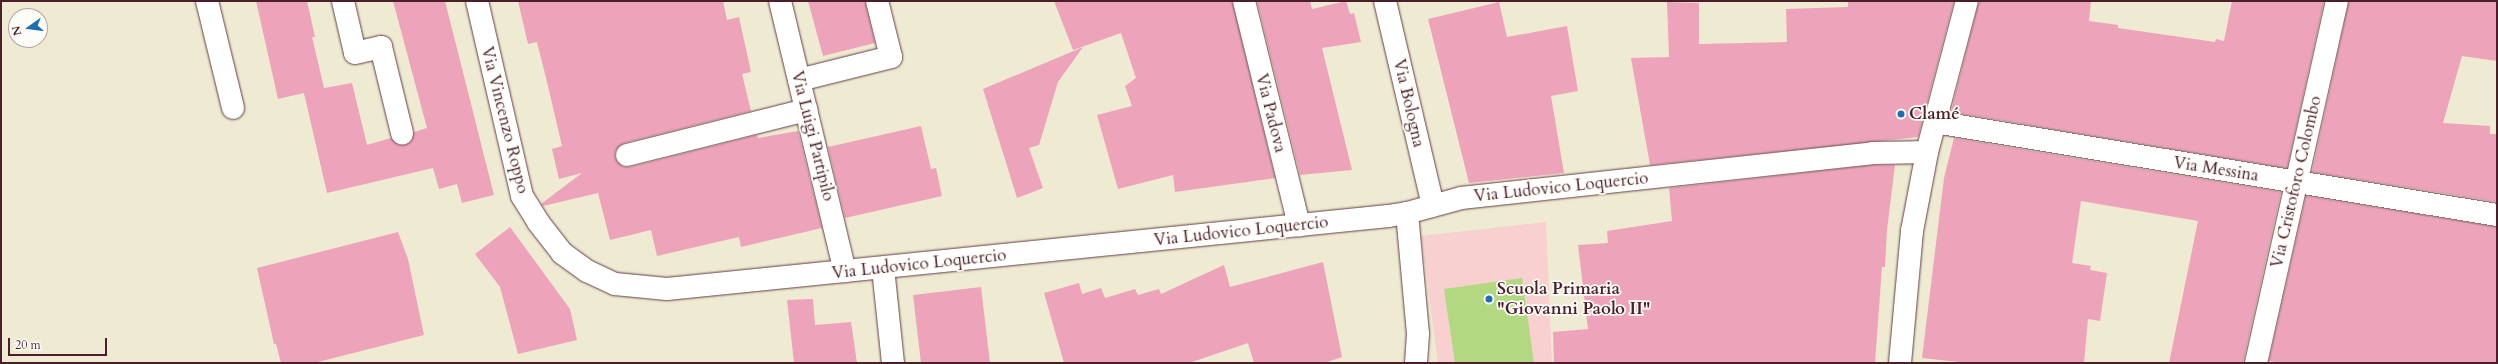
<!DOCTYPE html>
<html>
<head>
<meta charset="utf-8">
<style>
	body { margin:0 }
	#map { position:relative; width:2498px; height:364px; overflow:hidden; background:#efead2; font-family:Cardo,serif }
	div>[style] { position:absolute }
	[style*='--x'] { left:calc(var(--x)*1px); top:calc(var(--y)*1px); width:calc(var(--w)*1px); rotate:calc(var(--a)*1deg) }
	.built>* { inset:0; background:#f7d0cf }
	.green>* { inset:0; background:#b2d882 }
	.building>* { inset:0; background:#eda4bb }
	.roads { filter:drop-shadow(0 0 1px #633d44) drop-shadow(0 0 1px #633d44) }
	.minor>* { height:22px; margin:-11px; padding:0 11px; transform-origin:11px; border-radius:11px; background:#fff }
	.tertiary>* { height:22px; margin:-11px; padding:0 11px; transform-origin:11px; border-radius:11px; background:#fff }
	.dots>* { width:11px; height:11px; translate:-50% -50%; box-sizing:border-box; border:2px solid #fdfcf7; border-radius:50% }
	span { translate:-50% -50%; white-space:nowrap; text-align:center; line-height:1.15; -webkit-text-stroke:3.5px #fdfcf7; paint-order:stroke }
	.street-label { font-size:17px; color:#4a1f2b }
	.poi-label { font-size:17px; color:#4a1f2b; font-weight:700 }
	.left { translate:0 -50%; text-align:left }
	.frame { position:absolute; inset:0; border:2px solid #4a1f2b; pointer-events:none }
	.north { position:absolute; left:8px; top:8px; width:40px; height:40px; box-sizing:border-box; background:#fdfcf7; border:1px solid #b5a4a5; border-radius:50%; rotate:256deg; font-size:11px; font-weight:700; line-height:16px; text-align:center; color:#4a1f2b }
	.north::after { content:''; display:block; margin:auto; width:14px; height:18px; background:#1f6fb2; clip-path:polygon(50% 0,100% 100%,50% 72%,0 100%) }
	.scale { position:absolute; left:8px; top:338px; width:99px; height:18px; box-sizing:border-box; border:2px solid #4a1f2b; border-top:0; padding-left:5px; font-size:12px; line-height:14px; white-space:nowrap; color:#4a1f2b; -webkit-text-stroke:3px #fdfcf7; paint-order:stroke }
</style>
</head>
<body>
<div id="map">
	<div class="built">
		<div style="clip-path:polygon(1546px 222px,1552px 363px,1438px 363px,1421px 236px)"></div>
	</div>
	<div class="green">
		<div style="clip-path:polygon(1522px 278px,1534px 363px,1455px 363px,1444px 289px)"></div>
	</div>
	<div class="building">
		<div style="clip-path:polygon(256px 1px,307px 1px,315px 37px,312px 37px,324px 88px,352px 83px,367px 145px,391px 138px,398px 145px,405px 145px,411px 142px,414px 132px,427px 128px,393px 1px,445px 1px,494px 195px,462px 203px,457px 184px,439px 189px,433px 168px,327px 193px,304px 93px,278px 99px)"></div>
		<div style="clip-path:polygon(518px 1px,723px 1px,727px 20px,739px 17px,751px 72px,742px 74px,751px 111px,624px 143px,615px 151px,615px 158px,623px 167px,630px 167px,757px 135px,758px 138px,798px 131px,822px 228px,741px 247px,739px 237px,657px 256px,651px 230px,610px 240px,598px 193px,543px 206px,541px 204px,582px 173px,559px 179px,552px 149px,562px 146px,548px 86px,537px 42px,528px 44px)"></div>
		<div style="clip-path:polygon(808px 1px,865px 1px,875px 43px,823px 56px)"></div>
		<div style="clip-path:polygon(1054px 1px,1232px 1px,1275px 178px,1175px 192px,1173px 175px,1118px 189px,1097px 115px,1132px 106px,1125px 86px,1136px 78px,1121px 33px,1073px 50px)"></div>
		<div style="clip-path:polygon(1257px 1px,1310px 1px,1312px 9px,1346px 1px,1350px 14px,1354px 13px,1361px 42px,1322px 48px,1352px 170px,1300px 175px)"></div>
		<div style="clip-path:polygon(1848px 1px,1954px 1px,1918px 137px,1650px 165px,1631px 58px,1669px 57px,1667px 2px,1699px 3px,1699px 44px,1787px 42px,1786px 9px,1848px 7px)"></div>
		<div style="clip-path:polygon(1979px 1px,2091px 1px,2089px 21px,2118px 25px,2118px 28px,2215px 42px,2216px 39px,2224px 41px,2232px 1px,2324px 1px,2287px 168px,1951px 112px)"></div>
		<div style="clip-path:polygon(2349px 1px,2497px 1px,2497px 61px,2462px 56px,2443px 123px,2490px 126px,2490px 134px,2497px 134px,2497px 202px,2312px 172px)"></div>
		<div style="clip-path:polygon(1499px 2px,1507px 37px,1567px 26px,1578px 91px,1551px 96px,1564px 173px,1469px 183px,1428px 19px)"></div>
		<div style="clip-path:polygon(1083px 47px,1058px 82px,1039px 145px,1029px 148px,1043px 188px,1017px 198px,983px 89px)"></div>
		<div style="clip-path:polygon(921px 126px,931px 169px,936px 168px,942px 196px,845px 218px,828px 147px)"></div>
		<div style="clip-path:polygon(1954px 138px,2281px 192px,2243px 363px,2169px 363px,2198px 221px,2081px 201px,2072px 263px,2091px 266px,2090px 270px,2107px 273px,2100px 321px,2088px 319px,2084px 363px,1968px 363px,1922px 358px,1944px 178px)"></div>
		<div style="clip-path:polygon(1873px 165px,1895px 165px,1887px 230px,1885px 267px,1882px 267px,1875px 363px,1554px 363px,1553px 332px,1588px 329px,1578px 245px,1608px 243px,1607px 231px,1672px 221px,1669px 188px)"></div>
		<div style="clip-path:polygon(2306px 196px,2497px 227px,2497px 363px,2281px 363px,2269px 361px)"></div>
		<div style="clip-path:polygon(510px 227px,570px 309px,577px 340px,518px 354px,500px 287px,475px 254px)"></div>
		<div style="clip-path:polygon(398px 232px,408px 259px,424px 335px,314px 363px,281px 363px,276px 344px,274px 344px,257px 268px)"></div>
		<div style="clip-path:polygon(1323px 262px,1342px 357px,1324px 363px,1254px 363px,1248px 343px,1189px 363px,1064px 363px,1044px 293px,1079px 283px,1082px 294px,1101px 288px,1105px 298px,1135px 289px,1138px 295px,1159px 289px,1161px 294px,1224px 265px,1230px 287px)"></div>
		<div style="clip-path:polygon(981px 287px,990px 363px,921px 363px,913px 295px)"></div>
		<div style="clip-path:polygon(813px 299px,815px 325px,851px 322px,857px 363px,794px 363px,787px 300px)"></div>
	</div>
	<div class="roads">
		<div class="minor">
			<div style="--x:207;--y:1;--w:110;--a:76.3"></div>
			<div style="--x:343;--y:1;--w:53;--a:77"></div>
			<div style="--x:355;--y:53;--w:27;--a:-13"></div>
			<div style="--x:381;--y:47;--w:89;--a:76.3"></div>
			<div style="--x:477;--y:1;--w:200;--a:77"></div>
			<div style="--x:522;--y:196;--w:31;--a:58"></div>
			<div style="--x:538;--y:222;--w:39;--a:52"></div>
			<div style="--x:562;--y:253;--w:31;--a:36"></div>
			<div style="--x:587;--y:271;--w:31;--a:25"></div>
			<div style="--x:615;--y:284;--w:52;--a:5.5"></div>
			<div style="--x:667;--y:289;--w:725;--a:-5.78"></div>
			<div style="--x:1388;--y:216;--w:19;--a:-9"></div>
			<div style="--x:1407;--y:213;--w:56;--a:-15.5"></div>
			<div style="--x:1461;--y:198;--w:413;--a:-6.2"></div>
			<div style="--x:1872;--y:153;--w:55;--a:-1"></div>
			<div style="--x:780;--y:1;--w:278;--a:76.5"></div>
			<div style="--x:1244;--y:1;--w:231;--a:76.2"></div>
			<div style="--x:1385;--y:1;--w:210;--a:76.8"></div>
			<div style="--x:799;--y:80;--w:95;--a:-14"></div>
			<div style="--x:891;--y:57;--w:58;--a:-104"></div>
			<div style="--x:1935;--y:122;--w:570;--a:9.4"></div>
			<div style="--x:627;--y:155;--w:185;--a:-14.1"></div>
			<div style="--x:1407;--y:213;--w:121;--a:84.8"></div>
			<div style="--x:1418;--y:334;--w:29;--a:94"></div>
			<div style="--x:883;--y:268;--w:96;--a:84"></div>
			<div style="--x:2256;--y:363;--w:371;--a:-77.4"></div>
		</div>
		<div class="tertiary">
			<div style="--x:1900;--y:363;--w:133;--a:-84.8"></div>
			<div style="--x:1912;--y:231;--w:80;--a:-79.2"></div>
			<div style="--x:1927;--y:152;--w:156;--a:-75.2"></div>
		</div>
	</div>
	<div class="dots">
		<div style="left:1901px;top:114px;background:#1f6fb2"></div>
		<div style="left:1489px;top:299px;background:#1f6fb2"></div>
	</div>
	<div class="street-label">
		<span style="left:1409px;top:103px;rotate:77deg">Via Bologna</span>
		<span style="left:1271px;top:113px;rotate:76deg">Via Padova</span>
		<span style="left:505px;top:120px;rotate:76deg">Via Vincenzo Roppo</span>
		<span style="left:813px;top:136px;rotate:76deg">Via Luigi Partipilo</span>
		<span style="left:2216px;top:169px;rotate:9deg">Via Messina</span>
		<span style="left:2296px;top:182px;rotate:-77deg">Via Cristoforo Colombo</span>
		<span style="left:1561px;top:187px;rotate:-6deg">Via Ludovico Loquercio</span>
		<span style="left:1241px;top:231px;rotate:-6deg">Via Ludovico Loquercio</span>
		<span style="left:919px;top:264px;rotate:-6deg">Via Ludovico Loquercio</span>
	</div>
	<div class="poi-label">
		<span class="left" style="left:1909px;top:114px">Clamé</span>
		<span class="left" style="left:1497px;top:299px">Scuola Primaria<br>"Giovanni Paolo II"</span>
	</div>
	<div class="frame"></div>
	<div class="north">N</div>
	<div class="scale">20 m</div>
</div>
</body>
</html>
